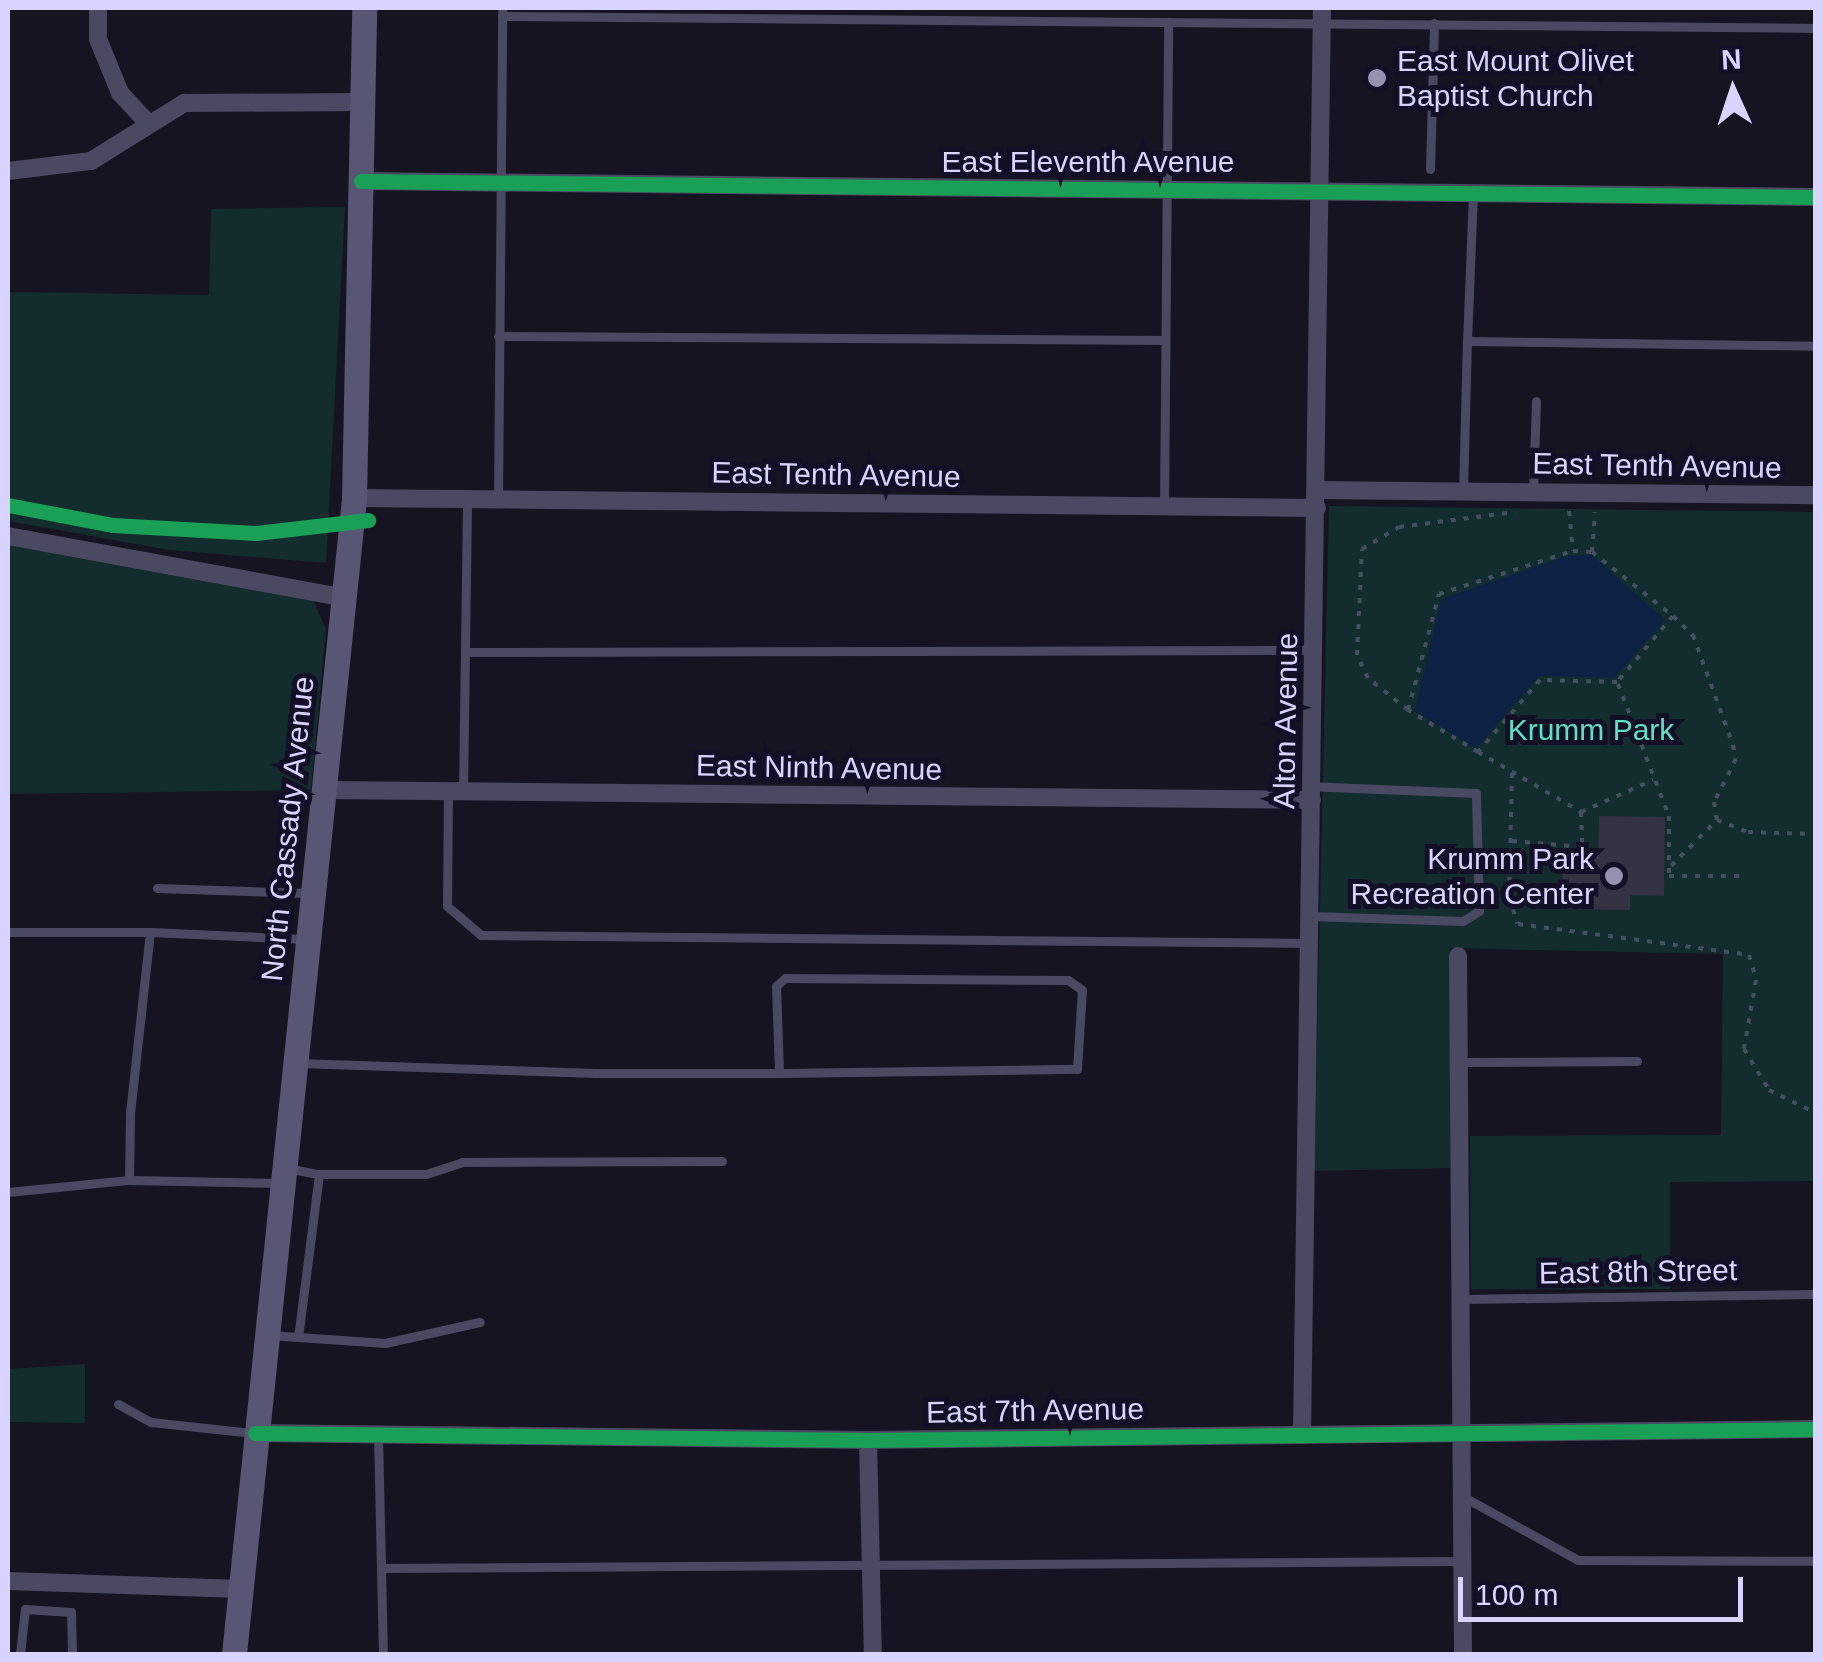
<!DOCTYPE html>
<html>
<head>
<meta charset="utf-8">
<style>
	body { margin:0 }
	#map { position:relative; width:1823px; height:1662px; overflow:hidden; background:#161421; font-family:Helvetica,sans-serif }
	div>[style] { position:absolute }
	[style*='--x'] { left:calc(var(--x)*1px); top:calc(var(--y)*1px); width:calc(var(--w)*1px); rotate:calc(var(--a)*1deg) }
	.green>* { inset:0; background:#132c2d }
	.water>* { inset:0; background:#0d2144 }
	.building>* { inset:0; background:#343243 }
	.path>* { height:4px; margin-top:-2px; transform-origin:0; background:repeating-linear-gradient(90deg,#44505f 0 5px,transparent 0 13px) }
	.service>* { height:9px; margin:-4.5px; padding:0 4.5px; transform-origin:4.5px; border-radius:4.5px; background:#4a4962 }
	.minor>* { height:18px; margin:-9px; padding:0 9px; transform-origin:9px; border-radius:9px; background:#4a4962 }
	.secondary>* { height:25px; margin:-12.5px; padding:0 12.5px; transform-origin:12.5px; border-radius:12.5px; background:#575674 }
	.cycleway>* { height:15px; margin:-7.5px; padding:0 7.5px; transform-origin:7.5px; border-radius:7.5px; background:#1a9f57 }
	.dots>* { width:28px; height:28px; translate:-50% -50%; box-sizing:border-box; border:5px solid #130f26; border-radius:50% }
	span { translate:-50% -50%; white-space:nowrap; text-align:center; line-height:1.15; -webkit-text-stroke:10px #130f26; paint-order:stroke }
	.poi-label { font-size:30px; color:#d9d4ff }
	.left { translate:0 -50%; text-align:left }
	.right { translate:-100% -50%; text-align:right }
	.street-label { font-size:30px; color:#d9d4ff }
	.park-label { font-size:30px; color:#5fe0c0 }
	.frame { position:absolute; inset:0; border:10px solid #d9d4ff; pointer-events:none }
	.north { position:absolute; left:1683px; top:40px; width:100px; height:100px; -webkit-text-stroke:8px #130f26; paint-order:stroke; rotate:357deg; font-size:28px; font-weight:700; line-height:40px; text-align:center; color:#d9d4ff }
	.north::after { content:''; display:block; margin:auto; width:35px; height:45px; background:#d9d4ff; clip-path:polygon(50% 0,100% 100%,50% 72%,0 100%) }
	.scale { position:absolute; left:1458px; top:1577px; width:285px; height:45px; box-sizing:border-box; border:5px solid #d9d4ff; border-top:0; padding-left:12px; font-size:30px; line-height:35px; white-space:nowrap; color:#d9d4ff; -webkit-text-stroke:8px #130f26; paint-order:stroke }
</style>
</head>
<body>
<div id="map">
	<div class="green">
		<div style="clip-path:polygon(345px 207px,326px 563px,169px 550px,8px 521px,8px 292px,209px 295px,211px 209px)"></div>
		<div style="clip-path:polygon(1329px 506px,1815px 512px,1815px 1181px,1670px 1182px,1670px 1289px,1471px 1289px,1470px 1136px,1721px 1135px,1723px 954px,1450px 948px,1450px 1168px,1314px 1171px)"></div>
		<div style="clip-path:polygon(8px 543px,313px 600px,326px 629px,311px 790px,8px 794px)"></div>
		<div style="clip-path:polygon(85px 1364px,85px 1423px,8px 1422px,8px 1369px)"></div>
	</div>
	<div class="water">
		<div style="clip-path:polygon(1570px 555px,1592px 555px,1665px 620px,1614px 678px,1539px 676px,1476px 749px,1415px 711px,1441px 599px)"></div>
	</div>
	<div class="building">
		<div style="clip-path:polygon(1599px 816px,1665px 817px,1664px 896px,1630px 895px,1630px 910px,1562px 909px,1563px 857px,1598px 857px)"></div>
	</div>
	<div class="path">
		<div style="--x:1569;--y:511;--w:40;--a:84.3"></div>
		<div style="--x:1573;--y:551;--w:19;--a:3"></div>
		<div style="--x:1592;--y:552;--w:103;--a:38.3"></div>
		<div style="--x:1673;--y:616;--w:87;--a:130.3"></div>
		<div style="--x:1617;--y:682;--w:77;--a:-178.5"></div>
		<div style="--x:1540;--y:680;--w:95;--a:130.7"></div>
		<div style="--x:1478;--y:752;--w:82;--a:-149"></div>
		<div style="--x:1408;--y:710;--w:120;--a:-75"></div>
		<div style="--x:1439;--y:594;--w:141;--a:-17.8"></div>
		<div style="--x:1592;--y:552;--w:40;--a:-85.7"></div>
		<div style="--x:1673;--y:616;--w:28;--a:44"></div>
		<div style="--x:1693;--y:635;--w:117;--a:70"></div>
		<div style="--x:1733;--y:745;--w:14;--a:78"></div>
		<div style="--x:1736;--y:759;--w:48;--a:117.1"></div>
		<div style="--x:1714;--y:802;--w:18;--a:81"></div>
		<div style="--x:1717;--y:820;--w:33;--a:21"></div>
		<div style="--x:1748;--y:832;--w:68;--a:1.7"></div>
		<div style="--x:1618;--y:684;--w:142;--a:68.9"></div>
		<div style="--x:1669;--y:816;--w:60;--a:90"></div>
		<div style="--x:1669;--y:876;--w:74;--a:0"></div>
		<div style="--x:1408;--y:710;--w:51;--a:-141.3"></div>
		<div style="--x:1368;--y:678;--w:25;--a:-116"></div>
		<div style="--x:1357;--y:655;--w:106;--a:-87.3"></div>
		<div style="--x:1362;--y:549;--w:43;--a:-30.7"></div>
		<div style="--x:1399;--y:527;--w:117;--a:-7.4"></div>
		<div style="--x:1478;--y:752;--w:119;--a:30.2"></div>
		<div style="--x:1581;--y:812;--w:79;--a:-24"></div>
		<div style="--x:1512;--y:773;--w:124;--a:91.4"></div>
		<div style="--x:1509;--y:897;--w:28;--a:72"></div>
		<div style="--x:1518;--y:924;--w:233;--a:7.6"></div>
		<div style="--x:1749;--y:955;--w:26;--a:74"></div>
		<div style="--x:1756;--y:980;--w:70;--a:99.9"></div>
		<div style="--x:1744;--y:1049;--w:48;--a:58.6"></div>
		<div style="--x:1769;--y:1090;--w:52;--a:26.1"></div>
		<div style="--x:1581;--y:812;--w:34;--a:88"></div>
		<div style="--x:1512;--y:841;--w:71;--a:4.8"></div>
		<div style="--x:1583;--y:847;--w:19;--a:32"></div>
		<div style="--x:1671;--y:866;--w:65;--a:-45"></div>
	</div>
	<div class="service">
		<div style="--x:502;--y:16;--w:1314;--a:0.52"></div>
		<div style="--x:1430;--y:169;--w:146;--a:-88.4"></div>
		<div style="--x:1473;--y:193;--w:148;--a:92.3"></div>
		<div style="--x:1467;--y:341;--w:349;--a:0.8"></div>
		<div style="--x:498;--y:336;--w:667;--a:0.34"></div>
		<div style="--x:1463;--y:492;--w:151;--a:-88.5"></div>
		<div style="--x:1533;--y:492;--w:91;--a:-88.1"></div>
		<div style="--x:498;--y:500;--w:492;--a:-89.5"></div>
		<div style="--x:1164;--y:506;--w:484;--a:-89.5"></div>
		<div style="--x:468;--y:652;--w:846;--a:-0.14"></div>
		<div style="--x:448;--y:792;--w:114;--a:90.5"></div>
		<div style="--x:447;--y:906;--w:45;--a:40.5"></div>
		<div style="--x:481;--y:935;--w:828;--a:0.55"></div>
		<div style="--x:463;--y:792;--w:292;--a:-89.2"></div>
		<div style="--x:157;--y:888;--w:152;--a:1.9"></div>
		<div style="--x:1310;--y:916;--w:153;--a:1.9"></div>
		<div style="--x:1463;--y:921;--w:19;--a:-32"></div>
		<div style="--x:1479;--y:911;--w:118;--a:-91.5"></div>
		<div style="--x:1476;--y:793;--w:164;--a:-177.6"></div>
		<div style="--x:8;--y:932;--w:142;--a:0"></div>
		<div style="--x:1459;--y:1062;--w:178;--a:-0.3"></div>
		<div style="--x:298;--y:1063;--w:298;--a:1.9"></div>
		<div style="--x:596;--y:1073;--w:183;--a:0"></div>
		<div style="--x:779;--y:1073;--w:298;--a:-0.8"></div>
		<div style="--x:1077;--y:1069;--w:79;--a:-86.4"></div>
		<div style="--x:1082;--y:990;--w:17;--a:-144"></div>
		<div style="--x:1068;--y:980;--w:283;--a:-179.6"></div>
		<div style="--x:785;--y:978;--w:12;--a:138"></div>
		<div style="--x:776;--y:986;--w:87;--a:88"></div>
		<div style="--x:287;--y:1168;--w:33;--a:11"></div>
		<div style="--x:319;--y:1174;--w:164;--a:97.3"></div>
		<div style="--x:319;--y:1174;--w:107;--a:0"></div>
		<div style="--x:426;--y:1174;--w:38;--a:-18"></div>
		<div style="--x:462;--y:1162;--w:260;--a:-0.2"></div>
		<div style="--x:283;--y:1183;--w:154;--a:-178.9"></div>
		<div style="--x:129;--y:1180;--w:67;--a:-89.1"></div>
		<div style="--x:130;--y:1113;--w:182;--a:-83.7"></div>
		<div style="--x:150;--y:932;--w:157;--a:2.6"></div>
		<div style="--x:8;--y:1192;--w:122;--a:-5.7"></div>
		<div style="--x:1461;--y:1299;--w:355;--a:-0.8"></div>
		<div style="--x:269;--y:1335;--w:116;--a:3.9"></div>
		<div style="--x:385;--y:1343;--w:97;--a:-12.5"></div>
		<div style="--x:118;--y:1404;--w:38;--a:29"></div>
		<div style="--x:151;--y:1422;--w:103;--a:6.2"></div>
		<div style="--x:378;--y:1436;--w:218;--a:88.7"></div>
		<div style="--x:1462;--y:1496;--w:132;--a:28.9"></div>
		<div style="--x:1578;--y:1560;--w:238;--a:0.2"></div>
		<div style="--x:381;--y:1568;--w:1081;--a:-0.37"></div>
		<div style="--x:20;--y:1654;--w:45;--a:-83.7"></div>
		<div style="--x:25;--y:1609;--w:46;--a:3.7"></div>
		<div style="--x:71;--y:1612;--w:42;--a:88.6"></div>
	</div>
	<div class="minor">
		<div style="--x:98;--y:8;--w:31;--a:90"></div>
		<div style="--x:98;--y:39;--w:58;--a:67.8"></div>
		<div style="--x:120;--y:93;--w:37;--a:47"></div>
		<div style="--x:8;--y:171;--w:84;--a:-6.9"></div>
		<div style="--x:91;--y:161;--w:110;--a:-31.9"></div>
		<div style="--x:184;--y:103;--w:179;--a:-0.3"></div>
		<div style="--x:361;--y:181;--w:1455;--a:0.63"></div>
		<div style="--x:1317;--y:490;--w:499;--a:0.6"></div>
		<div style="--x:354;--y:498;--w:963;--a:0.59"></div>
		<div style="--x:8;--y:536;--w:343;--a:10.4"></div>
		<div style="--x:326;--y:790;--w:986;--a:0.58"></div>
		<div style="--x:1458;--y:956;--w:698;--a:89.59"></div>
		<div style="--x:255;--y:1433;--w:613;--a:0.65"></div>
		<div style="--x:868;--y:1440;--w:948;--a:-0.66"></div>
		<div style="--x:1302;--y:1435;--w:1427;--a:-89.2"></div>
		<div style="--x:868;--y:1440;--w:214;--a:88.7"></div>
		<div style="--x:8;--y:1581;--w:232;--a:2"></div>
	</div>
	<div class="secondary">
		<div style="--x:234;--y:1654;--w:1162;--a:-84.07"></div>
		<div style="--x:354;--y:498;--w:490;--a:-88.8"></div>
	</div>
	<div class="cycleway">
		<div style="--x:361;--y:181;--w:1455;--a:0.63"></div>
		<div style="--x:8;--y:505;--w:107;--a:10.8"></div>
		<div style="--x:113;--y:525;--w:143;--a:3.2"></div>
		<div style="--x:256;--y:533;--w:113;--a:-6.6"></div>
		<div style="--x:255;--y:1433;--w:613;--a:0.65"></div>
		<div style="--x:868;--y:1440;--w:948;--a:-0.66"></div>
	</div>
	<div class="dots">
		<div style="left:1377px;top:78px;background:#9591b1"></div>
		<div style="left:1614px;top:876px;background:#9591b1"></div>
	</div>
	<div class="poi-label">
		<span class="left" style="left:1397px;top:78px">East Mount Olivet<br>Baptist Church</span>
		<span class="right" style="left:1594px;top:876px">Krumm Park<br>Recreation Center</span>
	</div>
	<div class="street-label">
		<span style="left:1088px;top:162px">East Eleventh Avenue</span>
		<span style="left:1657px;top:466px;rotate:1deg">East Tenth Avenue</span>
		<span style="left:836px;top:475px;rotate:1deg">East Tenth Avenue</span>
		<span style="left:1286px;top:721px;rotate:-89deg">Alton Avenue</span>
		<span style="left:819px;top:768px;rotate:1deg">East Ninth Avenue</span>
		<span style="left:288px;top:829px;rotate:-84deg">North Cassady Avenue</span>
		<span style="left:1638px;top:1272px;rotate:-1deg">East 8th Street</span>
		<span style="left:1035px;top:1411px;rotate:-1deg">East 7th Avenue</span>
	</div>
	<div class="park-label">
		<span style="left:1591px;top:730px">Krumm Park</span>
	</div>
	<div class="frame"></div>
	<div class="north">N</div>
	<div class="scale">100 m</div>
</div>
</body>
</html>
